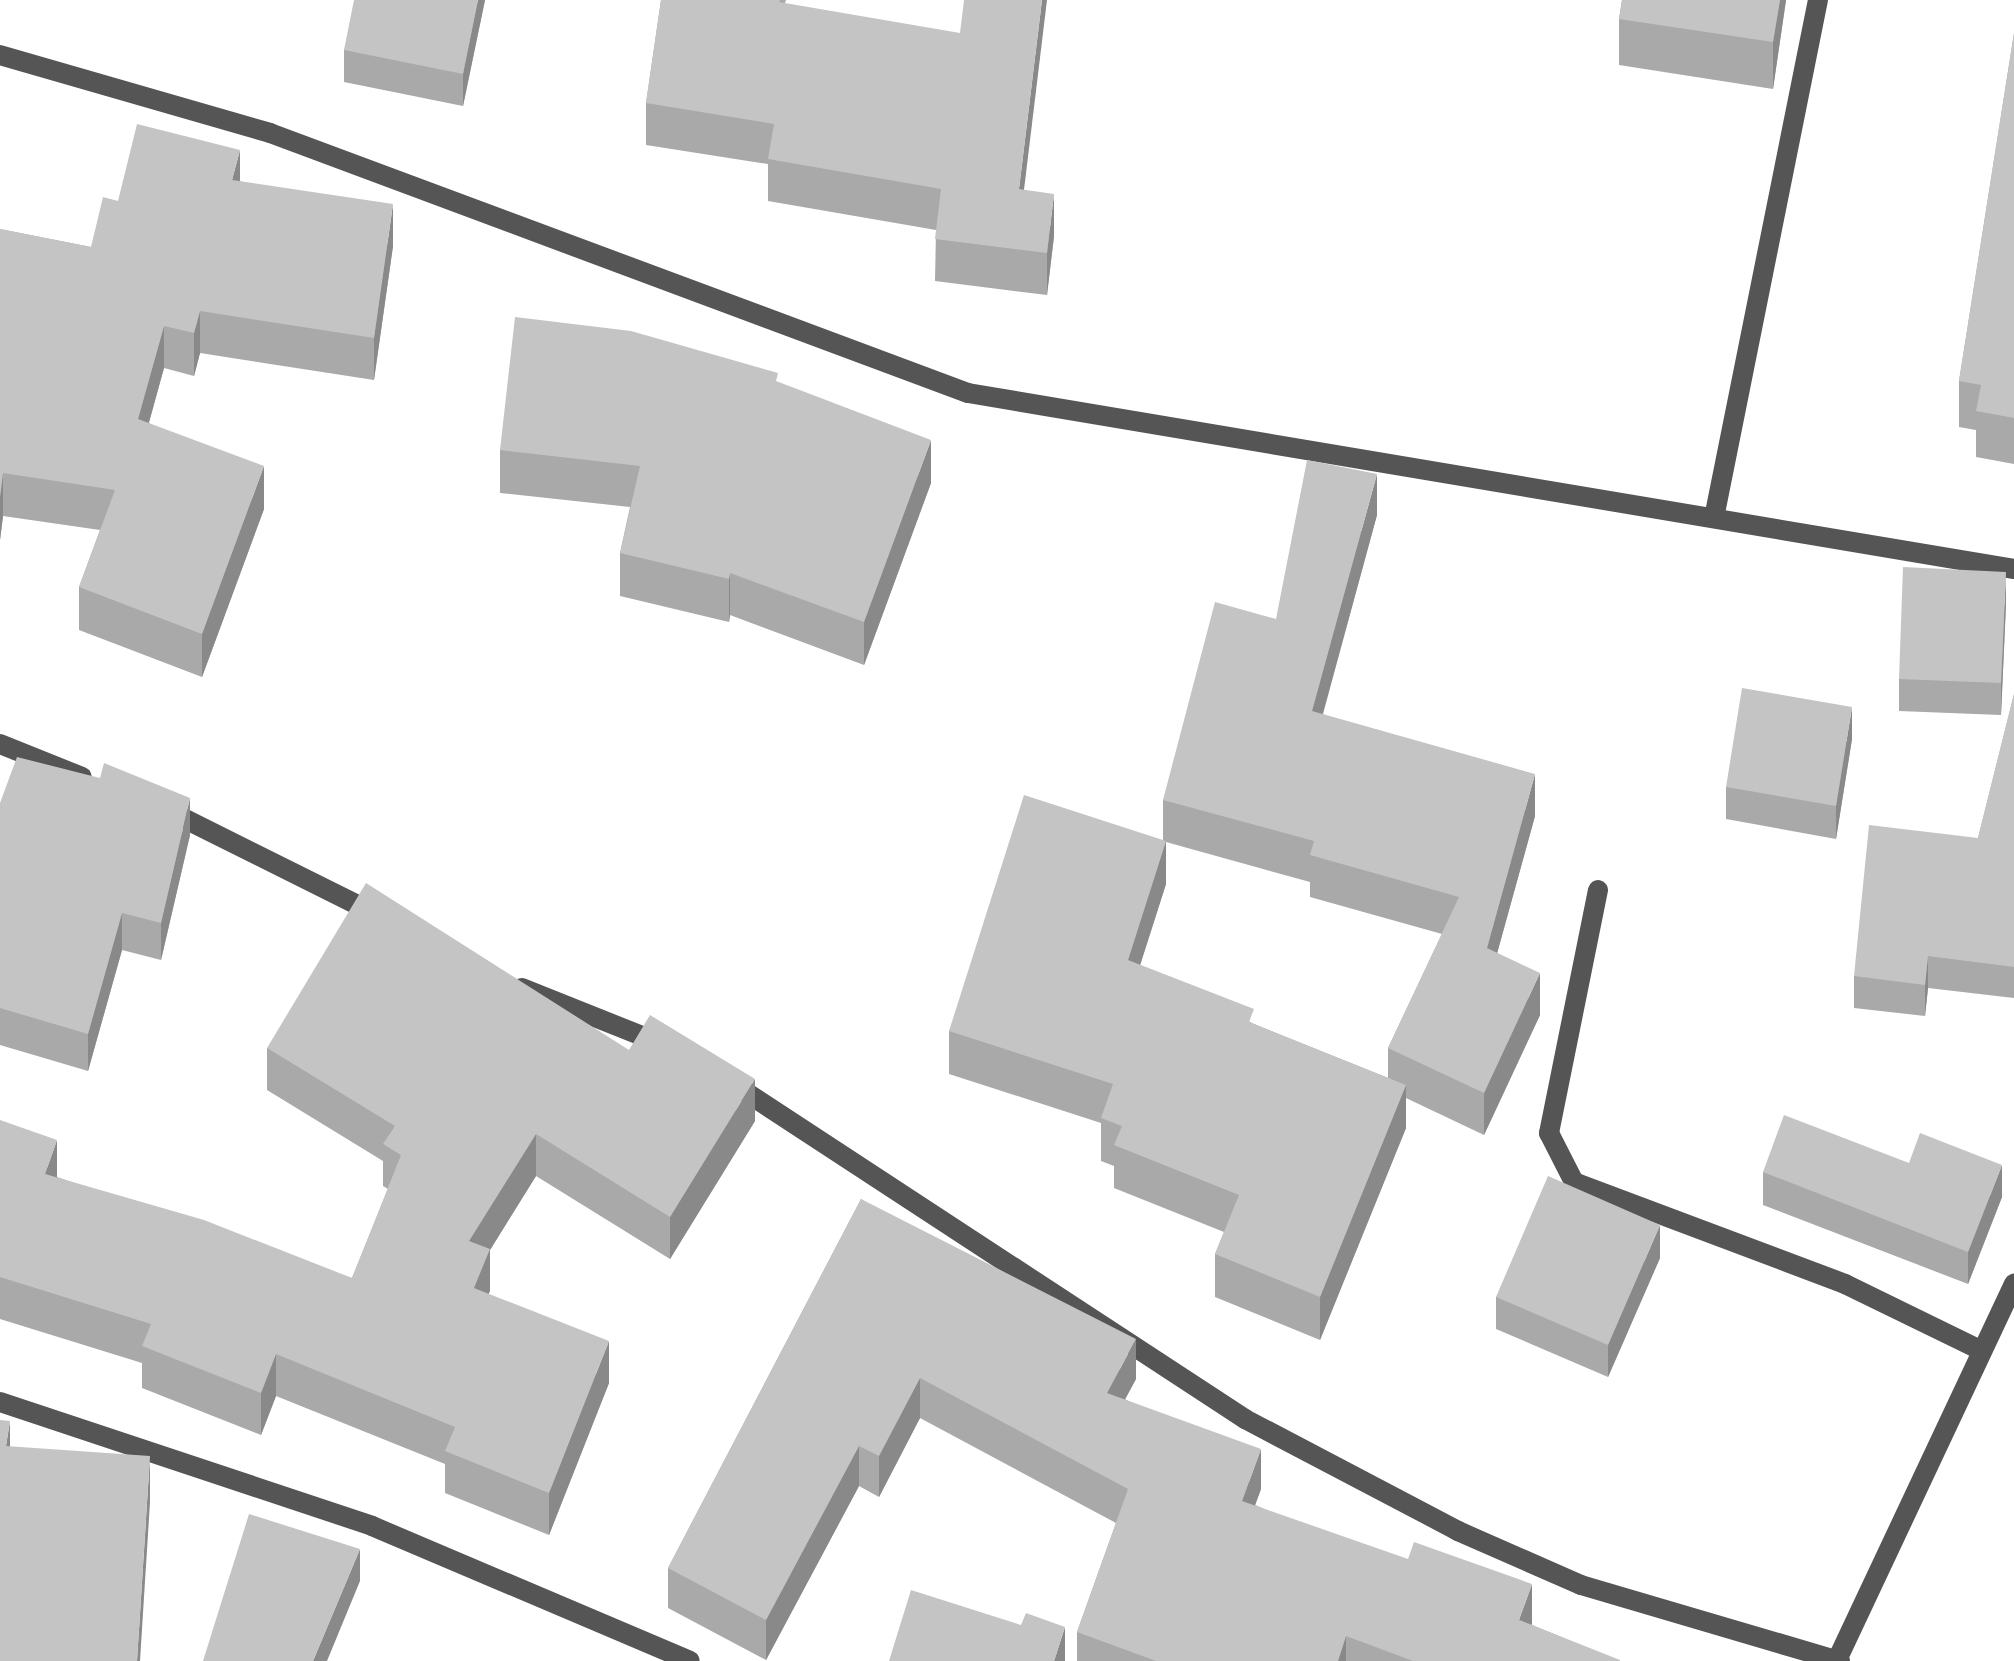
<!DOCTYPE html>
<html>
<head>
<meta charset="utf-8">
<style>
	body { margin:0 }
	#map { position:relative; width:2014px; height:1661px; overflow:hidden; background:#fff; font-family:Roboto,sans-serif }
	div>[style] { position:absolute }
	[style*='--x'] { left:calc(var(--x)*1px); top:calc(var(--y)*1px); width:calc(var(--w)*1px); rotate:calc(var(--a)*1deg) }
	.minor>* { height:20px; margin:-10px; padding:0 10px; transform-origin:10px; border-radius:10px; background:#555 }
	.wall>* { inset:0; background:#a9a9a9 }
	.shaded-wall>* { inset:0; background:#898989 }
	.building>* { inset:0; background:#c4c4c4 }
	span { translate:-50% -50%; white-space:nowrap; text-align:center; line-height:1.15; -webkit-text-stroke:10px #fff; paint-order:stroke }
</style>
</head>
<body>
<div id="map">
	<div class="minor">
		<div style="--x:0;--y:55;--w:281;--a:16.1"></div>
		<div style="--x:270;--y:133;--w:745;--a:20.43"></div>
		<div style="--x:968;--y:393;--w:1061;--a:9.55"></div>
		<div style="--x:1714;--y:518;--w:528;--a:-78.65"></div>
		<div style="--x:0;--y:744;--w:88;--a:21.9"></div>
		<div style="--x:165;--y:809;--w:236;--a:26.5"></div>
		<div style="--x:1598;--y:890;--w:248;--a:101.4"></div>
		<div style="--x:1549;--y:1133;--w:55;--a:63"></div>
		<div style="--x:1574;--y:1182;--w:290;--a:20.6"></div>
		<div style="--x:1845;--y:1284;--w:148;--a:26"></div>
		<div style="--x:522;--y:988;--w:151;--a:21.8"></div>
		<div style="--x:735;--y:1085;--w:610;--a:33.22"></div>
		<div style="--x:1245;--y:1419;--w:241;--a:27.7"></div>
		<div style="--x:1458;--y:1531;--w:134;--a:23.7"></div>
		<div style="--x:1581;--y:1585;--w:270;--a:16.4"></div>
		<div style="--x:0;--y:1402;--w:392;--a:18.4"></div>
		<div style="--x:372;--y:1526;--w:345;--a:23"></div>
		<div style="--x:1837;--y:1660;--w:416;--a:-64.8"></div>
	</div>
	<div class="wall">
		<div style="clip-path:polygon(485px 0,463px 106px,344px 82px,344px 50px)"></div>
		<div style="clip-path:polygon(661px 0,786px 0,785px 3px,1024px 190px,1054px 236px,1047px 295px,935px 281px,936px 230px,768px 201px,768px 164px,646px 145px,646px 103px)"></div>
		<div style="clip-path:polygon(1622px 0,1786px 0,1773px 89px,1619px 65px,1619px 19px)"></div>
		<div style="clip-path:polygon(2014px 33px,2014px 464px,1976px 457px,1976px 430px,1959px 427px,1959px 381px)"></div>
		<div style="clip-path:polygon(240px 181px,393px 246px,374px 380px,200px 353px,194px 376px,164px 368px,149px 423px,264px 509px,202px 677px,79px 630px,79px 587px,100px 530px,3px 516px,0 540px,0 229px,91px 247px,118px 201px)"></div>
		<div style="clip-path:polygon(778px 382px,931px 483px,864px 665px,730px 615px,729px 622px,620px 596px,620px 553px,630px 507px,500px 493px,500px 450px)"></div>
		<div style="clip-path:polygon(evenodd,1377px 515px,1323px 714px,1535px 816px,1497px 953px,1540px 1015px,1484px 1135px,1406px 1098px,1406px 1128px,1320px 1340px,1215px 1297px,1215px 1254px,1224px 1232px,1114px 1188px,1114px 1166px,1101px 1161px,1101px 1123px,949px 1074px,949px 1031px,1163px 840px,1163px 800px,1276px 619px,1377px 515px,1166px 842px,1310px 882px,1310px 897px,1442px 934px,1388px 1048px,1388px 1078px,1254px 1024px,1140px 965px,1166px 884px,1166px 842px)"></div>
		<div style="clip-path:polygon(2006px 604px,2001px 715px,1899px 711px,1899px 679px)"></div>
		<div style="clip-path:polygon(2014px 694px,2014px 998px,1928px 988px,1925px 1016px,1854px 1008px,1854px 976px,1978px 838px)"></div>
		<div style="clip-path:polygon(1852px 739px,1836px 839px,1726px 819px,1726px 787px)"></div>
		<div style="clip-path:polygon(0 803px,190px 835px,161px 960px,122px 950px,88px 1071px,0 1045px)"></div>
		<div style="clip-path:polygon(267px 1048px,629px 1050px,755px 1121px,670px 1259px,536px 1176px,490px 1250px,488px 1294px,609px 1383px,549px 1535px,445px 1493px,445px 1464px,276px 1396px,261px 1435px,142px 1388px,142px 1363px,0 1319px,0 1120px,57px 1177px,352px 1278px,388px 1189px,383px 1186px,383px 1161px,267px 1090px)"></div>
		<div style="clip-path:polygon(1763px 1172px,2002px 1197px,1968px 1284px,1763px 1205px)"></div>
		<div style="clip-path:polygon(861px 1199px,1136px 1379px,1125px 1399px,1261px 1489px,1255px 1505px,1532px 1625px,1620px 1661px,1077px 1661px,1077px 1632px,1116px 1523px,920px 1418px,879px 1497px,859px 1486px,766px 1660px,668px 1608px,668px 1568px)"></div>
		<div style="clip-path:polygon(1660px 1258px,1608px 1377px,1496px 1329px,1496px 1297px)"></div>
	</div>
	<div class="shaded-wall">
		<div style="clip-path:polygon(478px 0,485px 0,463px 106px,463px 74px)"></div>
		<div style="clip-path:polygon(1042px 0,1047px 0,1019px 231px,1019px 189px)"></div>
		<div style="clip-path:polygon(1780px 0,1786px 0,1773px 89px,1773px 42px)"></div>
		<div style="clip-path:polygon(240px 150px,240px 193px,232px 180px)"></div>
		<div style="clip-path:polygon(1054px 194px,1054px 236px,1047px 295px,1047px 253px)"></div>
		<div style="clip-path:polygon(393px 204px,393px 246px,374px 380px,374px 338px)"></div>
		<div style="clip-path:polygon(200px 311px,200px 353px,194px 376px,194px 333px)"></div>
		<div style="clip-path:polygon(164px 326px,164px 368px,138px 461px,138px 419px)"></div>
		<div style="clip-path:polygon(931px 440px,931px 483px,864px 665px,864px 622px)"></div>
		<div style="clip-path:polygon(264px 466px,264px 509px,202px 677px,202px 634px)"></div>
		<div style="clip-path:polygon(3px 473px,3px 516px,0 540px,0 497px)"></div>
		<div style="clip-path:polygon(1377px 474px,1377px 515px,1312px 753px,1312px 711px)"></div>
		<div style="clip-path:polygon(2006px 572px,2006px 604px,2001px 715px,2001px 683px)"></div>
		<div style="clip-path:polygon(730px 573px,730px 615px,729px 622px,729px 579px)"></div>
		<div style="clip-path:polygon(1852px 707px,1852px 739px,1836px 839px,1836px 806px)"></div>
		<div style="clip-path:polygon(1535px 774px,1535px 816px,1487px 990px,1487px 948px)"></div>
		<div style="clip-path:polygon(190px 798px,190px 835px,161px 960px,161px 923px)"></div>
		<div style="clip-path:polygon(1166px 841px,1166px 884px,1128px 1003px,1128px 960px)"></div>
		<div style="clip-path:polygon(122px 913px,122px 950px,88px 1071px,88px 1034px)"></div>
		<div style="clip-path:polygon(1928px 956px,1928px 988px,1925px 1016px,1925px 985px)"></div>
		<div style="clip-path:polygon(1540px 973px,1540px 1015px,1484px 1135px,1484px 1093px)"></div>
		<div style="clip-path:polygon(755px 1079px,755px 1121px,670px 1259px,670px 1217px)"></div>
		<div style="clip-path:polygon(1406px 1085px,1406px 1128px,1320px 1340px,1320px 1297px)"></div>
		<div style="clip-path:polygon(536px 1134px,536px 1176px,490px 1250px,490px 1291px,474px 1330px,469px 1241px)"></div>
		<div style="clip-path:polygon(57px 1140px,57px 1182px,45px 1174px)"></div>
		<div style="clip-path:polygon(2002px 1165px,2002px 1197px,1968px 1284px,1968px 1252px)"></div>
		<div style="clip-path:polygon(1660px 1225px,1660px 1258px,1608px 1377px,1608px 1345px)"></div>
		<div style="clip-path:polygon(1136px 1339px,1136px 1379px,1107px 1433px,1107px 1393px)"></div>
		<div style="clip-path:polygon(609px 1341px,609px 1383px,549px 1535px,549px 1493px)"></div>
		<div style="clip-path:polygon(276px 1354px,276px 1396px,261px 1435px,261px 1393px)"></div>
		<div style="clip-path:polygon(920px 1378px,920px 1418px,879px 1497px,879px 1456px)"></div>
		<div style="clip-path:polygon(10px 1421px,10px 1467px,6px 1446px)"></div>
		<div style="clip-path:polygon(859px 1446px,859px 1486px,766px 1660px,766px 1620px)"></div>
		<div style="clip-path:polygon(1261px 1449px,1261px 1489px,1242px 1541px,1242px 1501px)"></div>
		<div style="clip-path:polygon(150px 1456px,150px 1502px,140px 1661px,137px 1661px)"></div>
		<div style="clip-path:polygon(360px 1549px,360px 1581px,327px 1661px,313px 1661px)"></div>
		<div style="clip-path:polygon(1532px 1584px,1532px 1625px,1519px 1620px)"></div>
		<div style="clip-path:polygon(1065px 1627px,1065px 1661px,1054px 1661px)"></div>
		<div style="clip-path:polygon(1346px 1636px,1346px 1661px,1338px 1661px)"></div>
	</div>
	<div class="building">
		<div style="clip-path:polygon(354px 0,478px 0,463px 74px,344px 50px)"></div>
		<div style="clip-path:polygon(661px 0,780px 0,779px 2px,960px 33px,964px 0,1042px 0,1019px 189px,1054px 194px,1047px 253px,935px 239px,941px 189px,768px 159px,774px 124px,646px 103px)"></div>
		<div style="clip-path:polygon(1622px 0,1780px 0,1773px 42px,1619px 19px)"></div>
		<div style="clip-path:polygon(2014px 33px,2014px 418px,1976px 411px,1981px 385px,1959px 381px)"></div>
		<div style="clip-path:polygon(137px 124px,240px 150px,232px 180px,393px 204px,374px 338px,200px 311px,194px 333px,164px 326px,138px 419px,264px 466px,202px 634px,79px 587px,115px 490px,3px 473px,0 497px,0 229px,91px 247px,103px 197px,118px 201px)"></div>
		<div style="clip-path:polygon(515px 317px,631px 331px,778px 373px,776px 381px,931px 440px,864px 622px,730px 573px,729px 579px,620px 553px,640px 466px,500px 450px)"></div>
		<div style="clip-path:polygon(1307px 460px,1377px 474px,1312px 711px,1535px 774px,1487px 948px,1540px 973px,1484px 1093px,1388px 1048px,1459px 897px,1310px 855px,1314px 841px,1163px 800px,1215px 602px,1276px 619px)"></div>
		<div style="clip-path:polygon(1903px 567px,2006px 572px,2001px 683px,1899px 679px)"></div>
		<div style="clip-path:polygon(1742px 688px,1852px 707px,1836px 806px,1726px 787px)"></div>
		<div style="clip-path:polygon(2014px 694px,2014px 967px,1928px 956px,1925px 985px,1854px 976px,1869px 825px,1978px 838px)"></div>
		<div style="clip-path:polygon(17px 757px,100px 778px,104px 763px,190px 798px,161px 923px,122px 913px,88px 1034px,0 1008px,0 803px)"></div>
		<div style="clip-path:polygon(1024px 795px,1166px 841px,1128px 960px,1254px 1009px,1249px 1022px,1406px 1085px,1320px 1297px,1215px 1254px,1239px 1195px,1114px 1145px,1122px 1126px,1101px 1118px,1113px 1084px,949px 1031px)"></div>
		<div style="clip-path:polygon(366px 883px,629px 1050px,650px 1015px,755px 1079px,670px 1217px,536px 1134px,469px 1241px,490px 1249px,474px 1288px,609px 1341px,549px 1493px,445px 1451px,455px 1427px,276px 1354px,261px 1393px,142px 1346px,151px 1324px,0 1277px,0 1120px,57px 1140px,45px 1174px,204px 1220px,352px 1278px,401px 1155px,383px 1144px,395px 1126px,267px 1048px)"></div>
		<div style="clip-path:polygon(1784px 1115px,1909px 1163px,1920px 1133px,2002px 1165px,1968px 1252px,1763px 1172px)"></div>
		<div style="clip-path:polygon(1548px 1176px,1660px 1225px,1608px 1345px,1496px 1297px)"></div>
		<div style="clip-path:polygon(861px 1199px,1136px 1339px,1107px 1393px,1261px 1449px,1242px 1501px,1408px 1559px,1414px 1542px,1532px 1584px,1519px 1620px,1620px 1660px,1620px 1661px,1413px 1661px,1346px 1636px,1338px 1661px,1156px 1661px,1077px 1632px,1128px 1489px,920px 1378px,879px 1456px,859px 1446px,766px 1620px,668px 1568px)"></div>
		<div style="clip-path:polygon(0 1420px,10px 1421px,6px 1446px,150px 1456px,137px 1661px,0 1661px)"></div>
		<div style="clip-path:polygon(249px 1514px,360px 1549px,313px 1661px,203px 1661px)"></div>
		<div style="clip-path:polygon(911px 1590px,1021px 1625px,1026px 1613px,1065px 1627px,1054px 1661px,889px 1661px)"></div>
	</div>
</div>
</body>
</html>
